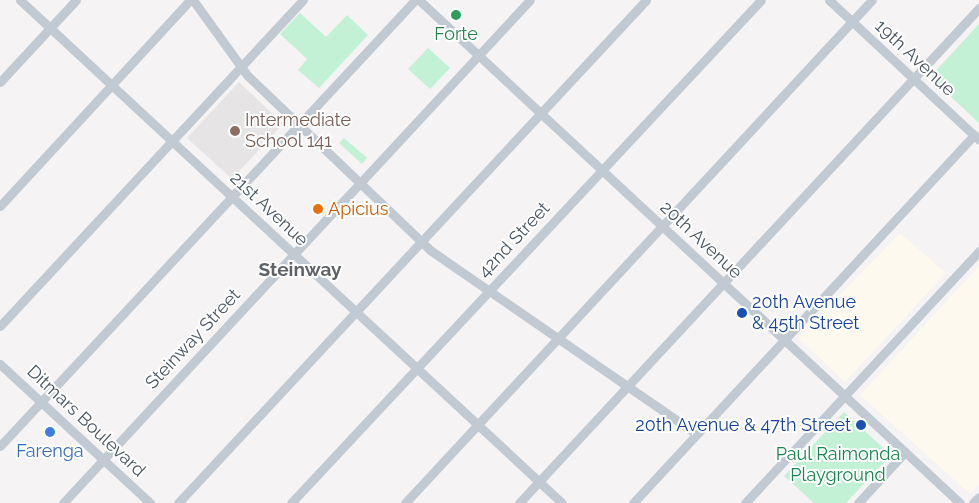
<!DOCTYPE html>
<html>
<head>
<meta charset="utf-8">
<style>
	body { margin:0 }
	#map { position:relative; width:979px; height:503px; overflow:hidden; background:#f5f3f3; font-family:Raleway,sans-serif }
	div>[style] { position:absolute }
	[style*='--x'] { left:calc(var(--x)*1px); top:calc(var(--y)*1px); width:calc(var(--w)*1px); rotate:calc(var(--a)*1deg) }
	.commercial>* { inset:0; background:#fdf9ef }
	.education>* { inset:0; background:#e6e4e5 }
	.green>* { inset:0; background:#c3f1d5 }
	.minor>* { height:9px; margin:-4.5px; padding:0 4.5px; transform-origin:4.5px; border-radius:4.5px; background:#c1cad2 }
	.dots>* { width:14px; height:14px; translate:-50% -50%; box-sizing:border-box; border:2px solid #fff; border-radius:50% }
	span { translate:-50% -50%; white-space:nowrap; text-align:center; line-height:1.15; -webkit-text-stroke:4px #fff; paint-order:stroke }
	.leisure-label { font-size:18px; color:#27864d }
	.street-label { font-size:18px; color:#4a5661 }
	.education-label { font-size:18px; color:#785e54 }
	.left { translate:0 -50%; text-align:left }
	.food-label { font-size:18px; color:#c56008 }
	.transit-label { font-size:18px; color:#164399 }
	.right { translate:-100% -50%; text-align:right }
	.shop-label { font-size:18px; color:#366cbe }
	.park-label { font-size:18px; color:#17864f }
	.neighbourhood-label { font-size:19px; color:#5f6368; font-weight:700 }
</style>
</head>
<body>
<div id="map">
	<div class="commercial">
		<div style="clip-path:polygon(900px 233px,946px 273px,845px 382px,798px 338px)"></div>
		<div style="clip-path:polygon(979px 266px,979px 484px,970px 494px,860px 395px)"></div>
	</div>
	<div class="education">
		<div style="clip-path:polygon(239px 82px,283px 124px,232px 179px,187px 138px)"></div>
	</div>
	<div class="green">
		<div style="clip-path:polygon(300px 13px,326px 37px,347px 15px,368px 35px,319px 88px,298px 70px,307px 59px,280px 34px)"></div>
		<div style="clip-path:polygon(979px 24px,979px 123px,932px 79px,932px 75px)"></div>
		<div style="clip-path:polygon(428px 48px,450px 68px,430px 89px,408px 69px)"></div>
		<div style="clip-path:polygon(344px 138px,367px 158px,362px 164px,339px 143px)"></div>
		<div style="clip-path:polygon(844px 412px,891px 455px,846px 503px,814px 503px,784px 476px)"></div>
	</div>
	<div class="minor">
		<div style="--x:20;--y:0;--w:739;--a:42.86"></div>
		<div style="--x:193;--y:0;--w:92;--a:54.2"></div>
		<div style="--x:247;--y:75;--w:253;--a:43.7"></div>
		<div style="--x:430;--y:250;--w:324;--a:34.6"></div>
		<div style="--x:419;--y:0;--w:739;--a:42.92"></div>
		<div style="--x:829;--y:0;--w:205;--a:43"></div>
		<div style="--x:0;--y:82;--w:112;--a:-47.2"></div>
		<div style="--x:0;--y:206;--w:280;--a:-47.3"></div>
		<div style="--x:0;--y:326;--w:445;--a:-47.1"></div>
		<div style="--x:0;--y:364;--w:205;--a:42.8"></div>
		<div style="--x:0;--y:446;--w:609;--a:-47.06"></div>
		<div style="--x:63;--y:503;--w:686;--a:-47.13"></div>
		<div style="--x:178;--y:503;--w:687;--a:-47.06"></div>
		<div style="--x:291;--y:503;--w:688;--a:-46.94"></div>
		<div style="--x:405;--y:503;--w:686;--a:-47.13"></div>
		<div style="--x:519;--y:503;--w:676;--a:-47.1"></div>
		<div style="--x:633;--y:503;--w:502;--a:-47.18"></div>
		<div style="--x:745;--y:503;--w:344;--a:-47.1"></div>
		<div style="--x:858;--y:503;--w:69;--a:-47.3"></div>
		<div style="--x:973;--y:503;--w:8;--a:-45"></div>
	</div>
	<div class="dots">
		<div style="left:456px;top:15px;background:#2e9e5b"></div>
		<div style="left:235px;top:131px;background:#8d6e63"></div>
		<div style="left:318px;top:209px;background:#e8710a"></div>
		<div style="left:742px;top:313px;background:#1a4fb4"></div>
		<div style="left:861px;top:425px;background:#1a4fb4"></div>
		<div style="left:50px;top:432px;background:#3f7fe0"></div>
	</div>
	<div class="leisure-label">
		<span style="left:456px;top:34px">Forte</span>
	</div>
	<div class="street-label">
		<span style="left:915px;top:58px;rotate:43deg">19th Avenue</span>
		<span style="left:269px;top:209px;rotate:43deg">21st Avenue</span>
		<span style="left:514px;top:240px;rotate:-47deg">42nd Street</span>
		<span style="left:701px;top:240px;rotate:43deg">20th Avenue</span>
		<span style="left:193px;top:339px;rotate:-47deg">Steinway Street</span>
		<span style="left:86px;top:421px;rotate:43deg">Ditmars Boulevard</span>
	</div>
	<div class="education-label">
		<span class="left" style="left:245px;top:131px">Intermediate<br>School 141</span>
	</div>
	<div class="food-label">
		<span class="left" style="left:328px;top:209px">Apicius</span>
	</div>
	<div class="transit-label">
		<span class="left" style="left:752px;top:313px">20th Avenue<br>&amp; 45th Street</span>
		<span class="right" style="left:851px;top:425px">20th Avenue &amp; 47th Street</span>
	</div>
	<div class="shop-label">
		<span style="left:50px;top:451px">Farenga</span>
	</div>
	<div class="park-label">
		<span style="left:838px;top:465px">Paul Raimonda<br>Playground</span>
	</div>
	<div class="neighbourhood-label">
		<span style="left:300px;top:270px">Steinway</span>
	</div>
</div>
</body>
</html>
